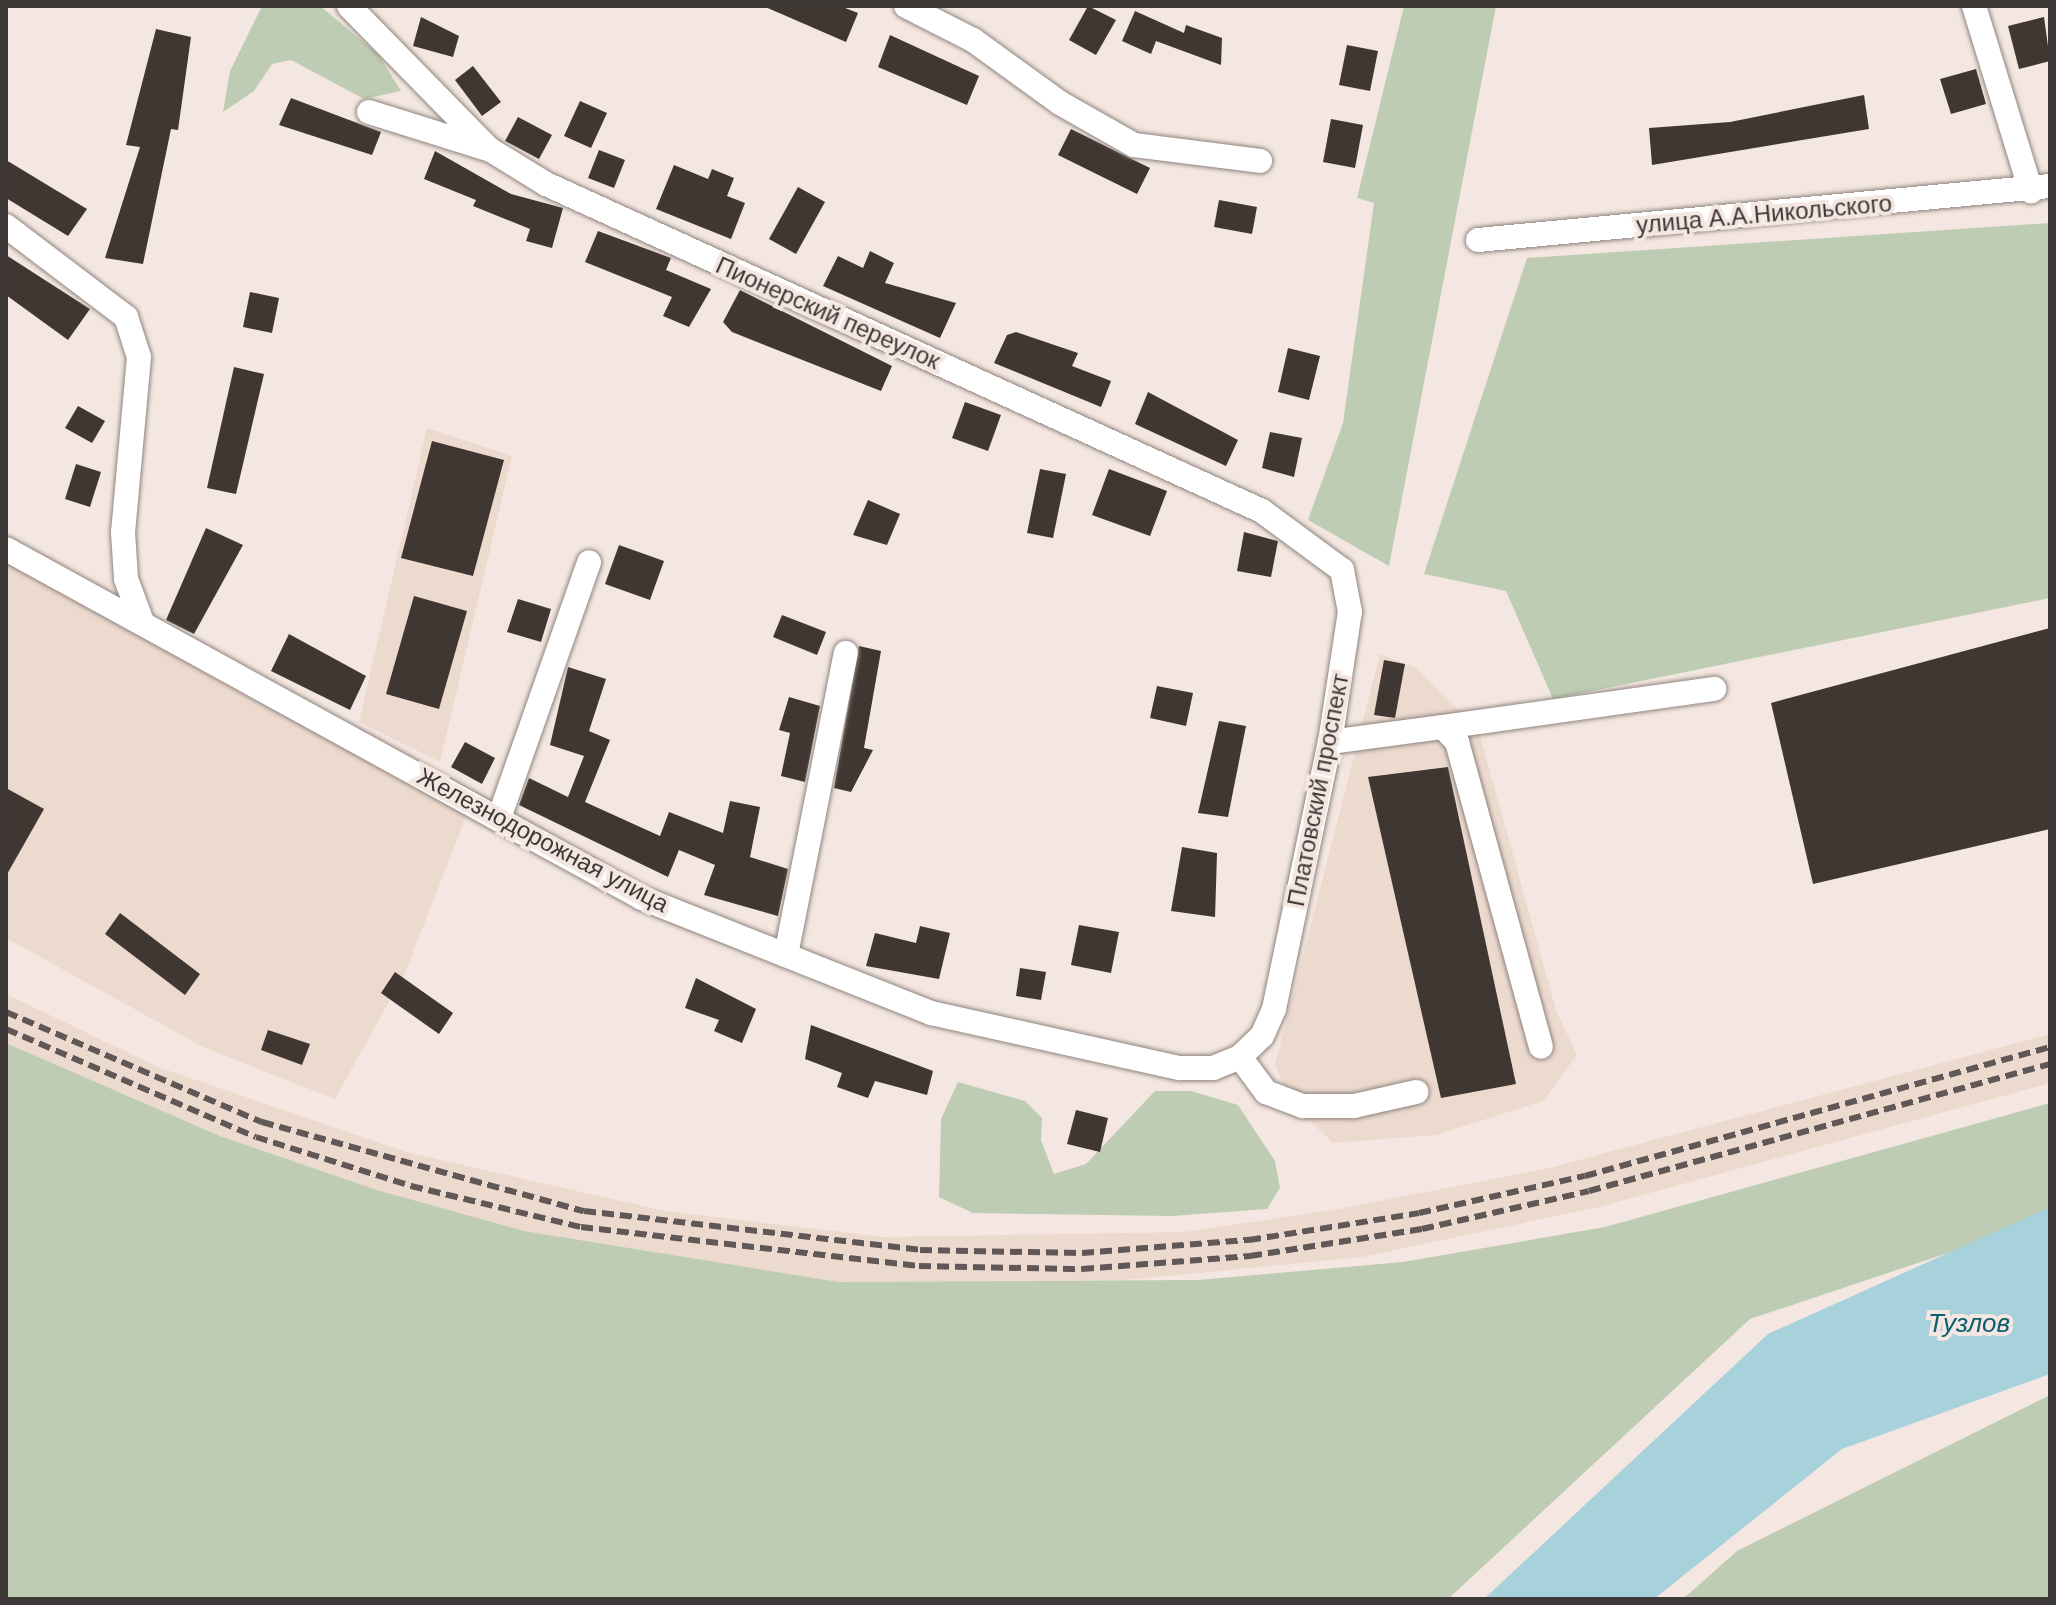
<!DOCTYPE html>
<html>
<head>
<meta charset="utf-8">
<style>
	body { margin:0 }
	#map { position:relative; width:2056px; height:1605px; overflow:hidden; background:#f4e7e1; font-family:Arial,sans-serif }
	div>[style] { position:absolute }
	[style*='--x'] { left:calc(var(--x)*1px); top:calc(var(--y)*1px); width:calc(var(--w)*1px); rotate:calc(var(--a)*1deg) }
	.built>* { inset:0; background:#eddacf }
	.green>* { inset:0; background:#beccb3 }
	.water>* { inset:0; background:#a7d1db }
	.building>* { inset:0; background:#413732 }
	.roads { filter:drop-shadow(0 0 2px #8f847e) drop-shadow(0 0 2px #8f847e) }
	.minor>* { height:24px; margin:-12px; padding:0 12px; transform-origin:12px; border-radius:12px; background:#fff }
	.rail>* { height:6px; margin-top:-3px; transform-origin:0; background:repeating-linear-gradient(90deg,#5f5856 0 12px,transparent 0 18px) }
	span { translate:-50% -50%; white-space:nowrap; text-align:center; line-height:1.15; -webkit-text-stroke:8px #f4e7e1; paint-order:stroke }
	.street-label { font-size:24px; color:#3e3937 }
	.water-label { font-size:26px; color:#0c606f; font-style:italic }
	.frame { position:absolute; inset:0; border:8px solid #3e3937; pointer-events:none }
</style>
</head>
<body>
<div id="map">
	<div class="built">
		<div style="clip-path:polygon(427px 428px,512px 456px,440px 762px,359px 722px)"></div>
		<div style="clip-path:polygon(6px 558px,467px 814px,403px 978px,453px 1013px,439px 1034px,390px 1000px,335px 1099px,203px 1047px,6px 938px)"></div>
		<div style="clip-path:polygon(1380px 654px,1416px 668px,1478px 728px,1556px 1010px,1577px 1055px,1543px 1101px,1436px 1135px,1333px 1143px,1293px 1105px,1275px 1065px)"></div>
		<div style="clip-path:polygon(6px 994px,158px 1067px,406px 1152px,665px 1211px,883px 1237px,1184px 1232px,1339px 1209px,1549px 1168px,2050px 1034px,2050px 1083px,1599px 1207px,1362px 1257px,1126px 1280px,839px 1282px,524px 1231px,377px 1190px,220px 1136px,6px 1043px)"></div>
	</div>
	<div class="green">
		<div style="clip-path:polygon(262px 6px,320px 6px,378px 54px,401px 91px,364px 99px,291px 60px,272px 64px,254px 91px,223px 112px,230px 71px)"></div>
		<div style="clip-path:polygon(1404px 6px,1496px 6px,1389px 566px,1308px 520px,1343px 423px,1374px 203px,1357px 198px)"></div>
		<div style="clip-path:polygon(2050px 223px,2050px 598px,1553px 699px,1506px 591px,1424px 574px,1527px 258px)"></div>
		<div style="clip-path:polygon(6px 1043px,220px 1136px,377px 1190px,524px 1231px,839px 1282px,1198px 1280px,1403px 1262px,1605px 1227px,2050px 1103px,2050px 1219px,1750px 1319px,1448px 1599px,6px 1599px)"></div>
		<div style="clip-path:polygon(958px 1082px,1025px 1101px,1042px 1118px,1041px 1140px,1054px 1174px,1086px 1164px,1155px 1091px,1191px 1091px,1238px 1105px,1275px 1161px,1280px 1188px,1267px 1209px,1172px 1216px,973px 1213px,939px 1197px,941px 1119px)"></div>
		<div style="clip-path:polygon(2050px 1395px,2050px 1599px,1683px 1599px,1737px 1551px)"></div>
	</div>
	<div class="water">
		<div style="clip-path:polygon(2050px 1207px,2050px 1374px,1842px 1449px,1654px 1599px,1484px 1599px,1768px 1334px)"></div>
	</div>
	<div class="building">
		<div style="clip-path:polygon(763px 6px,840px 6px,858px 13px,846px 42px)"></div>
		<div style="clip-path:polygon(1088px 6px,1116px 20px,1096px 55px,1069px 40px)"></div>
		<div style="clip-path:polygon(1135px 11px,1184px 33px,1186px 25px,1222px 38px,1221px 65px,1156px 41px,1151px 54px,1122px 41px)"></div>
		<div style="clip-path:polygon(421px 17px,459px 36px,453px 57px,413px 46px)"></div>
		<div style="clip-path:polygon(2044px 17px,2050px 61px,2019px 69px,2008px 26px)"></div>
		<div style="clip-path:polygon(156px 29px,191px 37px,178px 130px,171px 129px,143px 264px,105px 258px,140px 147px,126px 145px)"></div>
		<div style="clip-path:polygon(890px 35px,979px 76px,967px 105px,878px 67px)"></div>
		<div style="clip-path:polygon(1347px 45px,1378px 51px,1370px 91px,1339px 85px)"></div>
		<div style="clip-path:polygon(473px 66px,501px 102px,482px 116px,455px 80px)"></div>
		<div style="clip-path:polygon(1976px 69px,1986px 104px,1951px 114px,1940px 79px)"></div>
		<div style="clip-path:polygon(1864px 95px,1869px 129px,1652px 165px,1649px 128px,1730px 122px)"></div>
		<div style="clip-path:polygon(291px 98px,381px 132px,372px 155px,279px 125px)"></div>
		<div style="clip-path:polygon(580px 101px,607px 113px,591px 148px,564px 136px)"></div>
		<div style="clip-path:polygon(518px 117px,552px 135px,539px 159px,505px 141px)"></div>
		<div style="clip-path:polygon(1331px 119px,1363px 125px,1355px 168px,1323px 162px)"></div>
		<div style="clip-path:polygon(1071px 129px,1150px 168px,1137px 194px,1058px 155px)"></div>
		<div style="clip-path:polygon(599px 150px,625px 160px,614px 188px,588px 178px)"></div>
		<div style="clip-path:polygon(435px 151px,511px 194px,563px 208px,552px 248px,526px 241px,530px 229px,473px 206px,476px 200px,424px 179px)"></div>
		<div style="clip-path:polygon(6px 160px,87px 209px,68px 236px,6px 198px)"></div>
		<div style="clip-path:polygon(674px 165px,708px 179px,712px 169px,734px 178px,727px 196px,745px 203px,731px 239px,656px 209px)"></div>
		<div style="clip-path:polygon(798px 187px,825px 202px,796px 254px,769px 239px)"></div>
		<div style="clip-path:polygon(1219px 200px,1257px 207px,1252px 234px,1214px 227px)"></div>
		<div style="clip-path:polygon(598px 231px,671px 258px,666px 270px,711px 289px,689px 327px,663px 316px,672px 297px,585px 262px)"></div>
		<div style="clip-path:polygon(870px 251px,894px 263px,885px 283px,956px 303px,940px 338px,823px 286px,838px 256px,863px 268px)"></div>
		<div style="clip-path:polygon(6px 255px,90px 309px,68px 340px,6px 295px)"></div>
		<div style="clip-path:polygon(740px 290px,892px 366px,881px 391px,732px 332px,723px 322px)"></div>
		<div style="clip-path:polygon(250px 292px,279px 298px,272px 333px,243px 327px)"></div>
		<div style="clip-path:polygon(1016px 332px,1078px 353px,1072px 366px,1111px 381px,1101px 407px,994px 363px,1007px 335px)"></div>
		<div style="clip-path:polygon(1288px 348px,1320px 356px,1309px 400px,1278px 392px)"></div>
		<div style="clip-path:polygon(234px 367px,264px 374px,236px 494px,207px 488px)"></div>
		<div style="clip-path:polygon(1148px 392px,1238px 440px,1226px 466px,1135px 424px)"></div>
		<div style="clip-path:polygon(965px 402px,1001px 415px,988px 451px,952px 438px)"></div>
		<div style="clip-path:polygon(78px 406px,105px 421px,92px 443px,65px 428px)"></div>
		<div style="clip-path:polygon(1270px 432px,1302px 438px,1294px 477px,1262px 468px)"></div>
		<div style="clip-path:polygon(432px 441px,504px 460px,473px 576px,401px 558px)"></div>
		<div style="clip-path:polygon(76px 464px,101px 472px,90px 507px,65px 499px)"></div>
		<div style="clip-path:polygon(1040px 469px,1066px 474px,1053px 538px,1027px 533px)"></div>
		<div style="clip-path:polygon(1109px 469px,1167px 491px,1150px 536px,1092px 515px)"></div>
		<div style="clip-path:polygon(868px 500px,900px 514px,887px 545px,853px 535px)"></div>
		<div style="clip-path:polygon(206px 528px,243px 545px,194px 634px,166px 620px)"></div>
		<div style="clip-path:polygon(1244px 532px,1278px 541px,1271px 577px,1237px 571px)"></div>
		<div style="clip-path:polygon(619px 545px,664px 561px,650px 600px,605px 584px)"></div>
		<div style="clip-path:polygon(414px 596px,467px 611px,439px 709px,386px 694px)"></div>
		<div style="clip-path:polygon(518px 599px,551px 609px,541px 642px,507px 632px)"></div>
		<div style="clip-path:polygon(782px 615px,826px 632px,817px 655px,773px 637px)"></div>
		<div style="clip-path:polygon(2050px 628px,2050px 829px,1813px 884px,1771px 703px)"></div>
		<div style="clip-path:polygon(289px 634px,366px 676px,350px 710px,271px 671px)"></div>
		<div style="clip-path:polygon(859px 646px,881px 651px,864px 748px,873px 750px,851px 792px,834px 788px)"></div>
		<div style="clip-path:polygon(1384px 660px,1405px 664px,1395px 718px,1374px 715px)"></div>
		<div style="clip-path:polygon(568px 667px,606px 679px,589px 731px,610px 740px,585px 802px,660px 836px,669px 812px,723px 833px,730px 801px,760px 807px,750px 857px,788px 869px,778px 916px,704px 895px,715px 865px,679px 850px,668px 877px,519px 805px,529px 778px,568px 797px,584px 756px,550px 745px)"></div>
		<div style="clip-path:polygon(1157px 686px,1193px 693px,1186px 726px,1150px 718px)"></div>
		<div style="clip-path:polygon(789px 697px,820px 706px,805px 782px,781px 776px,790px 733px,779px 730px)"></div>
		<div style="clip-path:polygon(1219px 721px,1246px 726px,1228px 817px,1198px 813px)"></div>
		<div style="clip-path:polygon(465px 742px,495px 758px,482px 784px,451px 767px)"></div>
		<div style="clip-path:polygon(1448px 767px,1516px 1084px,1441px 1098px,1368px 777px)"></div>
		<div style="clip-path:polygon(6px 788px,44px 809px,6px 876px)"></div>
		<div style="clip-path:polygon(1182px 847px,1217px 853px,1215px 917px,1171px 911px)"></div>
		<div style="clip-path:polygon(120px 913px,200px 974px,185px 995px,105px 934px)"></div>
		<div style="clip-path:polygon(1079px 925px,1119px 932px,1111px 973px,1071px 965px)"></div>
		<div style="clip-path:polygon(920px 926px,950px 933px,939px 979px,866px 966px,875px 933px,916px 943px)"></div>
		<div style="clip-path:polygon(1020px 968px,1046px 972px,1041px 1000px,1016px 996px)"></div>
		<div style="clip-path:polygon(395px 972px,453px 1013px,439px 1034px,381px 993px)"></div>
		<div style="clip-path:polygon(696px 978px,756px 1009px,742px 1043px,714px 1031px,719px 1020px,685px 1008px)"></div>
		<div style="clip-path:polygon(811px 1025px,933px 1071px,927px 1095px,875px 1081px,868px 1098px,837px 1087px,842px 1073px,805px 1059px)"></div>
		<div style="clip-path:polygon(268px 1030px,310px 1044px,302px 1065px,261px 1050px)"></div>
		<div style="clip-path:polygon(1076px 1110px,1108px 1118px,1100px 1152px,1067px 1144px)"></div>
	</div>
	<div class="roads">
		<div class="minor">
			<div style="--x:906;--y:6;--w:75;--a:26.9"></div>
			<div style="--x:973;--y:40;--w:107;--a:35.9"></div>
			<div style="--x:1060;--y:103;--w:85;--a:29.6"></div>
			<div style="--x:1134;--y:145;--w:127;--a:7.2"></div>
			<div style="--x:1974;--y:6;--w:194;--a:72.9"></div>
			<div style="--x:369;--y:112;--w:124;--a:17.4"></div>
			<div style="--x:6;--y:226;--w:151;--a:37.2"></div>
			<div style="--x:126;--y:317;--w:42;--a:72"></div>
			<div style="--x:139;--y:357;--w:176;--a:95.2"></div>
			<div style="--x:123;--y:532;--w:47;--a:86.3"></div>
			<div style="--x:126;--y:579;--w:43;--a:69.4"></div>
			<div style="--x:1478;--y:240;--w:575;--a:-5.39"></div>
			<div style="--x:6;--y:549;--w:725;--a:28.76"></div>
			<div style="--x:642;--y:898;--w:311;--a:21.7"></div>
			<div style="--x:931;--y:1013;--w:255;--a:12.5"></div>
			<div style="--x:1180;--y:1068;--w:33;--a:0"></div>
			<div style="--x:1213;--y:1068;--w:29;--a:-22"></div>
			<div style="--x:1240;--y:1057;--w:30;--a:-44"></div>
			<div style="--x:1262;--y:1036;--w:30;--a:-66"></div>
			<div style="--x:1274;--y:1009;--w:273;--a:-78.2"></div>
			<div style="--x:1330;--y:742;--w:132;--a:-81.3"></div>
			<div style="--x:1350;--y:612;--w:43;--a:-100.8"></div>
			<div style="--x:1342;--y:570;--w:99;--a:-143.6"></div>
			<div style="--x:1262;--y:511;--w:787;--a:-155.45"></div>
			<div style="--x:546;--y:184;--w:67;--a:-148.4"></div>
			<div style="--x:489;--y:149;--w:200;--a:-134.4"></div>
			<div style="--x:1443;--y:727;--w:274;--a:-8"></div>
			<div style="--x:1330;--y:742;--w:114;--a:-7.6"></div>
			<div style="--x:1443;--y:727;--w:21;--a:47"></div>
			<div style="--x:1457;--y:742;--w:316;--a:74.6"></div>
			<div style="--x:499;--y:818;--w:271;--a:-70.6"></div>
			<div style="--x:786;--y:955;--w:308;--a:-78.8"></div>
			<div style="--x:1240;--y:1057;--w:44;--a:53.4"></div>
			<div style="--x:1266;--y:1092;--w:40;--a:21"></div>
			<div style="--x:1303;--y:1106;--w:51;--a:0"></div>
			<div style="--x:1354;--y:1106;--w:64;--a:-12.7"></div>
		</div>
	</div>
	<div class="rail">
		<div style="--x:6;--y:1012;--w:279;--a:23.3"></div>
		<div style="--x:262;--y:1122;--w:334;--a:15.5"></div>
		<div style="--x:584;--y:1211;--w:338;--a:6.6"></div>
		<div style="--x:920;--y:1250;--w:162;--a:1.1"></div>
		<div style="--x:1082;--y:1253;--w:168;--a:-4.5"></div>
		<div style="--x:1249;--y:1240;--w:172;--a:-9"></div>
		<div style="--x:1419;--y:1213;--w:170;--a:-12.6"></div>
		<div style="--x:1585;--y:1176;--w:483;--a:-15.5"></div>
		<div style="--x:6;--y:1029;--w:272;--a:23.4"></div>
		<div style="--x:256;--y:1137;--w:163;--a:17.5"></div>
		<div style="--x:411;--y:1186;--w:175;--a:13.6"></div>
		<div style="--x:581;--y:1227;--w:340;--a:6.6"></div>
		<div style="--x:919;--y:1266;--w:163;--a:1.1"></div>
		<div style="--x:1082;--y:1269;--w:169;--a:-4.4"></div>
		<div style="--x:1250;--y:1256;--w:174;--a:-8.9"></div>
		<div style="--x:1422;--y:1229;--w:171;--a:-12.8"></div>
		<div style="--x:1589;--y:1191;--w:478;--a:-15.4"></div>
	</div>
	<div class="street-label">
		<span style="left:1764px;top:214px;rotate:-5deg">улица А.А.Никольского</span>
		<span style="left:828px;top:313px;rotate:24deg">Пионерский переулок</span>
		<span style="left:1318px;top:790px;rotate:-79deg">Платовский проспект</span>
		<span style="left:543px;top:840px;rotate:28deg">Железнодорожная улица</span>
	</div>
	<div class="water-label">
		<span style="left:1969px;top:1324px">Тузлов</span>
	</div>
	<div class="frame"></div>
</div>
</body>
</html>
